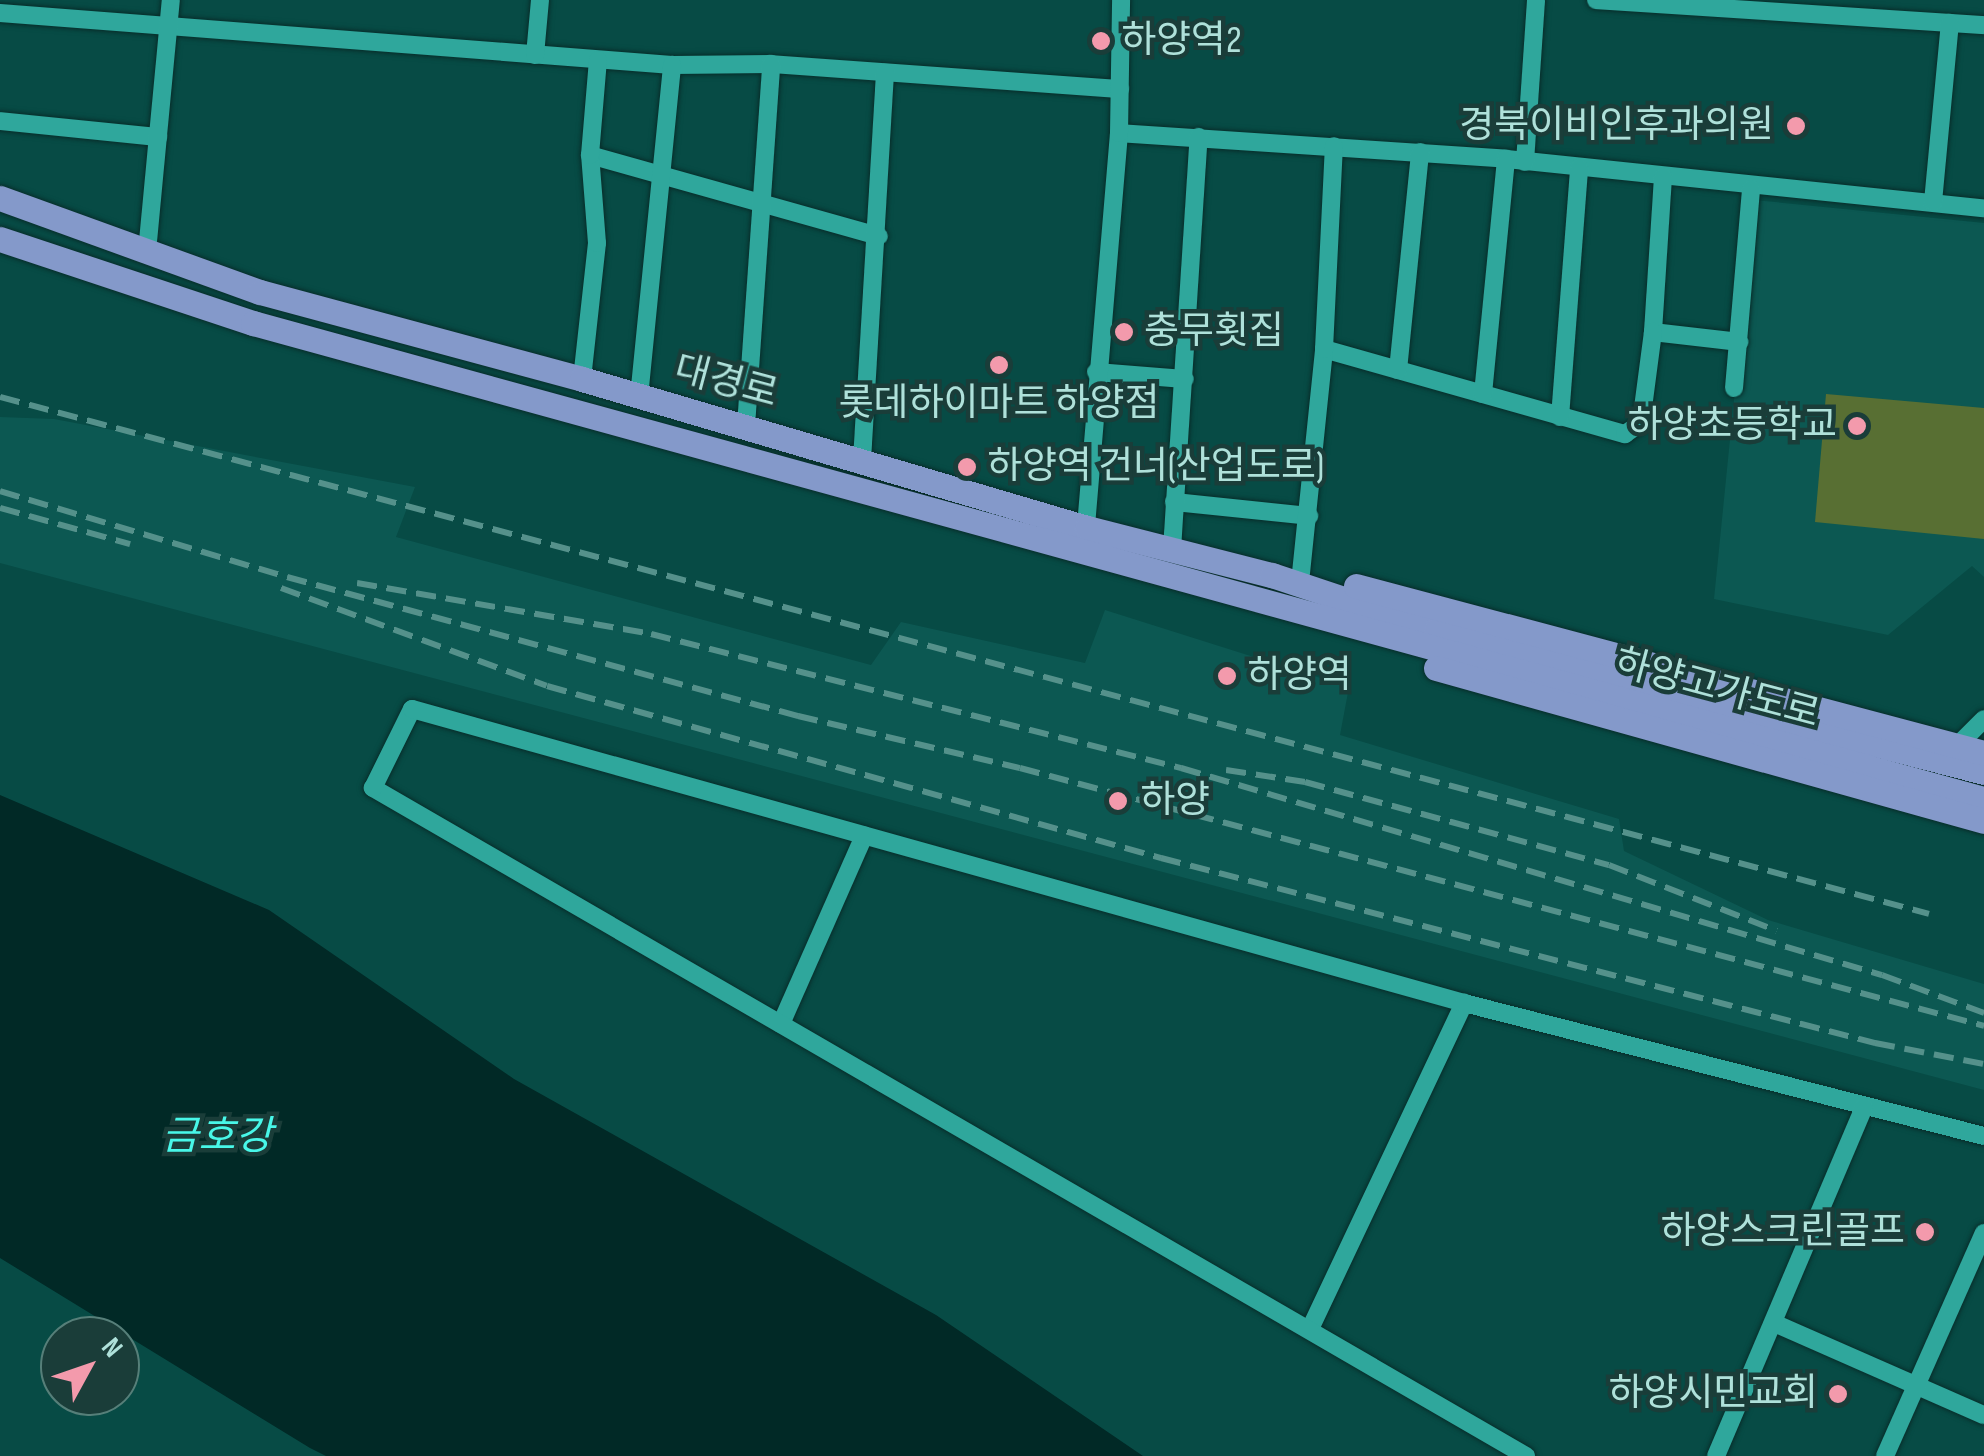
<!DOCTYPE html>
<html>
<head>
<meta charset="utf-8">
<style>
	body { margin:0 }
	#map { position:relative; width:1984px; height:1456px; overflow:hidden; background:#074b45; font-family:"Sofia Sans Condensed","Noto Sans KR",sans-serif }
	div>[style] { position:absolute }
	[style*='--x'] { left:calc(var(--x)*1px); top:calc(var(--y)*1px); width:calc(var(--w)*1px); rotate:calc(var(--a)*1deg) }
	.built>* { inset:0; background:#0c5852 }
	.green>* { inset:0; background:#586f33 }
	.water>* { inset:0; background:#012926 }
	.roads { filter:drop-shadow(0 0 2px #082d2a) drop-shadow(0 0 2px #082d2a) }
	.minor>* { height:18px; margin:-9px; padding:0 9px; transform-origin:9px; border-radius:9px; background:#2fa79c }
	.major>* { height:25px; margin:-12.5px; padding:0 12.5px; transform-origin:12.5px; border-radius:12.5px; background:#8499ca }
	.rail>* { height:6px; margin-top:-3px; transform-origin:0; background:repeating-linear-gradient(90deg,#55918b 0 20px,transparent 0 30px) }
	.dots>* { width:28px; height:28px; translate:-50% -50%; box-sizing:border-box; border:5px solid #1a3d39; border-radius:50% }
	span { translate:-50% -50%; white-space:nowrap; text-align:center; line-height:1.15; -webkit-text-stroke:9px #1a3d39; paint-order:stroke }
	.poi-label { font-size:38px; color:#afe1da }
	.left { translate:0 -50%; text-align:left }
	.right { translate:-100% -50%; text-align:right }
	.street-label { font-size:38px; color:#afe1da }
	.water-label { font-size:40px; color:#48f7e8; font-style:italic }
	.north { position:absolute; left:40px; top:1316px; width:100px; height:100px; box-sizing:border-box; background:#1a3d39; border:2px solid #567f79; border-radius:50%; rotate:50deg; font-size:28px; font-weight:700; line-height:40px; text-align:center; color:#afe1da }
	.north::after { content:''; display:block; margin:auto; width:35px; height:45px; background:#f39aac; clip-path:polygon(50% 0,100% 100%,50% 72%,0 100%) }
</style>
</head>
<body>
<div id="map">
	<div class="built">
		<div style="clip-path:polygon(1754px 200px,1984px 223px,1984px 577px,1972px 566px,1888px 635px,1714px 599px)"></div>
		<div style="clip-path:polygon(0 417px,54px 419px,415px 487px,396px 537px,871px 665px,901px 622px,1085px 663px,1105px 610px,1349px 687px,1340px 735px,1619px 819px,1624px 851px,1768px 920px,1984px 984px,1984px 1090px,0 563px)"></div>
	</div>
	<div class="green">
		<div style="clip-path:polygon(1826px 394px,1984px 408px,1984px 539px,1815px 522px)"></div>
	</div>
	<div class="water">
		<div style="clip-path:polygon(0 795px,269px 910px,514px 1079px,936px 1315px,1143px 1456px,326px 1456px,310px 1448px,0 1258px)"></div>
	</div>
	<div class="roads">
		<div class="minor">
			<div style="--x:1596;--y:0;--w:389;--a:3.7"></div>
			<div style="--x:0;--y:13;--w:674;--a:4.42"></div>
			<div style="--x:672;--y:65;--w:99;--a:-0.6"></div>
			<div style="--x:771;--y:64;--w:350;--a:4.1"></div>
			<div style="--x:535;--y:55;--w:55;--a:-84.8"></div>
			<div style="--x:0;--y:121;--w:159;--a:5.8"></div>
			<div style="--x:1119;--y:133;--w:388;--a:3.8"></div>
			<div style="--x:1506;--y:159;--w:481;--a:5.9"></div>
			<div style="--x:590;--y:155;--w:300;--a:15.7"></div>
			<div style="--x:1525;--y:162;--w:162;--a:-86.1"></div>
			<div style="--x:1663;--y:177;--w:155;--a:93.7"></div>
			<div style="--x:1653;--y:332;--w:87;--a:6.6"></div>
			<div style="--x:1933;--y:202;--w:180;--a:-84.6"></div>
			<div style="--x:147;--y:252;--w:253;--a:-84.6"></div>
			<div style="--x:1324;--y:349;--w:313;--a:15.8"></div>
			<div style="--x:1625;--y:434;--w:19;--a:-35"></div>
			<div style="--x:1641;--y:423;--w:92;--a:-82.5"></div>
			<div style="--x:1398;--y:370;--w:219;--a:-84.2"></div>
			<div style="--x:1096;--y:372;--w:89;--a:4.5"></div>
			<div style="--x:582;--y:379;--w:137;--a:-83.7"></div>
			<div style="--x:597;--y:243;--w:88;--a:-94.5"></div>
			<div style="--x:590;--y:155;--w:95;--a:-85.2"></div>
			<div style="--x:1734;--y:388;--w:200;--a:-85.1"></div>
			<div style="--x:1483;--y:394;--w:236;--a:-84.4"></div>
			<div style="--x:639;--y:397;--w:334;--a:-84.3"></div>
			<div style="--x:1560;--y:417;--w:250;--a:-85.6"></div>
			<div style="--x:746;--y:426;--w:363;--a:-86"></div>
			<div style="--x:862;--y:460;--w:388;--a:-86.6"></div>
			<div style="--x:1174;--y:502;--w:136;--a:5.9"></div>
			<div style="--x:1085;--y:538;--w:406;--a:-85.2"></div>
			<div style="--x:1119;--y:133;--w:133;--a:-89.1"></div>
			<div style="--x:1172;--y:549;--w:413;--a:-86.3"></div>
			<div style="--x:1301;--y:573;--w:225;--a:-84.1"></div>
			<div style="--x:1324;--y:349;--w:203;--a:-87.2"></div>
			<div style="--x:1957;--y:746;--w:38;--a:-45"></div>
			<div style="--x:781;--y:1024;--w:206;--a:-66.2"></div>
			<div style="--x:1774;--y:1323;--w:229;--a:23.7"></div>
			<div style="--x:1310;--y:1329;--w:361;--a:-64.7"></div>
			<div style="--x:1526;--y:1456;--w:1333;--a:-149.91"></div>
			<div style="--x:373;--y:788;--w:88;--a:-63.7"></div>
			<div style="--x:412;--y:709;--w:1092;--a:15.61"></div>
			<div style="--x:1464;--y:1003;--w:537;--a:14.35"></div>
			<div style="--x:1716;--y:1456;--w:379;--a:-67"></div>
			<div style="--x:1885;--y:1456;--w:244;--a:-66.1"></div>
		</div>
		<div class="major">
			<div style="--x:0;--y:198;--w:276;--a:19.9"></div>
			<div style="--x:260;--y:292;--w:334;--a:15.1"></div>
			<div style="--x:582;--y:379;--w:527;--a:16.44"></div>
			<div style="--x:1087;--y:528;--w:191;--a:14.3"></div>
			<div style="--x:1272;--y:575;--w:173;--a:18.5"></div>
			<div style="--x:1436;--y:630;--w:566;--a:14.53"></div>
			<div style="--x:0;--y:239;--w:267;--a:18.4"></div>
			<div style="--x:253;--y:323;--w:1795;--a:15.38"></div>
			<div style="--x:1356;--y:586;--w:650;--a:14.89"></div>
			<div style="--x:1436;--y:668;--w:569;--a:15.6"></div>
		</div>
	</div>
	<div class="rail">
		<div style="--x:0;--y:397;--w:1997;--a:15"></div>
		<div style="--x:0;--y:491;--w:300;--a:16.7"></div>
		<div style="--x:287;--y:577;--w:530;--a:15.22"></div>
		<div style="--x:798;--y:716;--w:228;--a:13.2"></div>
		<div style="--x:1020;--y:768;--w:998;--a:14.98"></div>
		<div style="--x:0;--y:508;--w:135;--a:15.5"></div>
		<div style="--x:357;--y:583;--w:298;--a:9.8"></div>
		<div style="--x:651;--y:634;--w:547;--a:14.19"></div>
		<div style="--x:1181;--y:768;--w:731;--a:16.45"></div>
		<div style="--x:1882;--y:975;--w:109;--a:20.4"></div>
		<div style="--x:281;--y:588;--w:283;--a:20.2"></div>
		<div style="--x:547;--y:686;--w:638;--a:15.65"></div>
		<div style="--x:1161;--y:858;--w:738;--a:14.53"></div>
		<div style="--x:1875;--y:1043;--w:111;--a:10.9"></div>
		<div style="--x:1226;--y:770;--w:80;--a:8.6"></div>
		<div style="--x:1305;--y:782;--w:315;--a:15.3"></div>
		<div style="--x:1609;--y:865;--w:180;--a:21.4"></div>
	</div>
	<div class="dots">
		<div style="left:1101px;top:41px;background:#f39aac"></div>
		<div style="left:1796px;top:126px;background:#f39aac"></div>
		<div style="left:1124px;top:332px;background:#f39aac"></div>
		<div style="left:999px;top:365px;background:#f39aac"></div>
		<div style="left:1857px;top:426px;background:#f39aac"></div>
		<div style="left:967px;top:467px;background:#f39aac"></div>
		<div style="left:1227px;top:676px;background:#f39aac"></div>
		<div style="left:1118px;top:801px;background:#f39aac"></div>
		<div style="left:1925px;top:1232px;background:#f39aac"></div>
		<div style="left:1838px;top:1394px;background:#f39aac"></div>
	</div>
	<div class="poi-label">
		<span class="left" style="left:1121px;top:41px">하양역2</span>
		<span class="right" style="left:1774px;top:126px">경북이비인후과의원</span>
		<span class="left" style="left:1144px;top:332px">충무횟집</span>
		<span style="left:999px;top:404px">롯데하이마트 하양점</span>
		<span class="right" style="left:1837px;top:426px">하양초등학교</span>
		<span class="left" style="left:987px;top:467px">하양역 건너(산업도로)</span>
		<span class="left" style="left:1247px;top:676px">하양역</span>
		<span class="left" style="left:1140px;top:801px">하양</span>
		<span class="right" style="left:1905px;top:1232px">하양스크린골프</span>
		<span class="right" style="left:1818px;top:1394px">하양시민교회</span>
	</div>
	<div class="street-label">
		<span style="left:726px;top:382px;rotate:15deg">대경로</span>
		<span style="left:1717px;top:689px;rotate:15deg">하양고가도로</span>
	</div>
	<div class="water-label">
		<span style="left:217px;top:1137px">금호강</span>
	</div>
	<div class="north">N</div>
</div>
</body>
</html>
